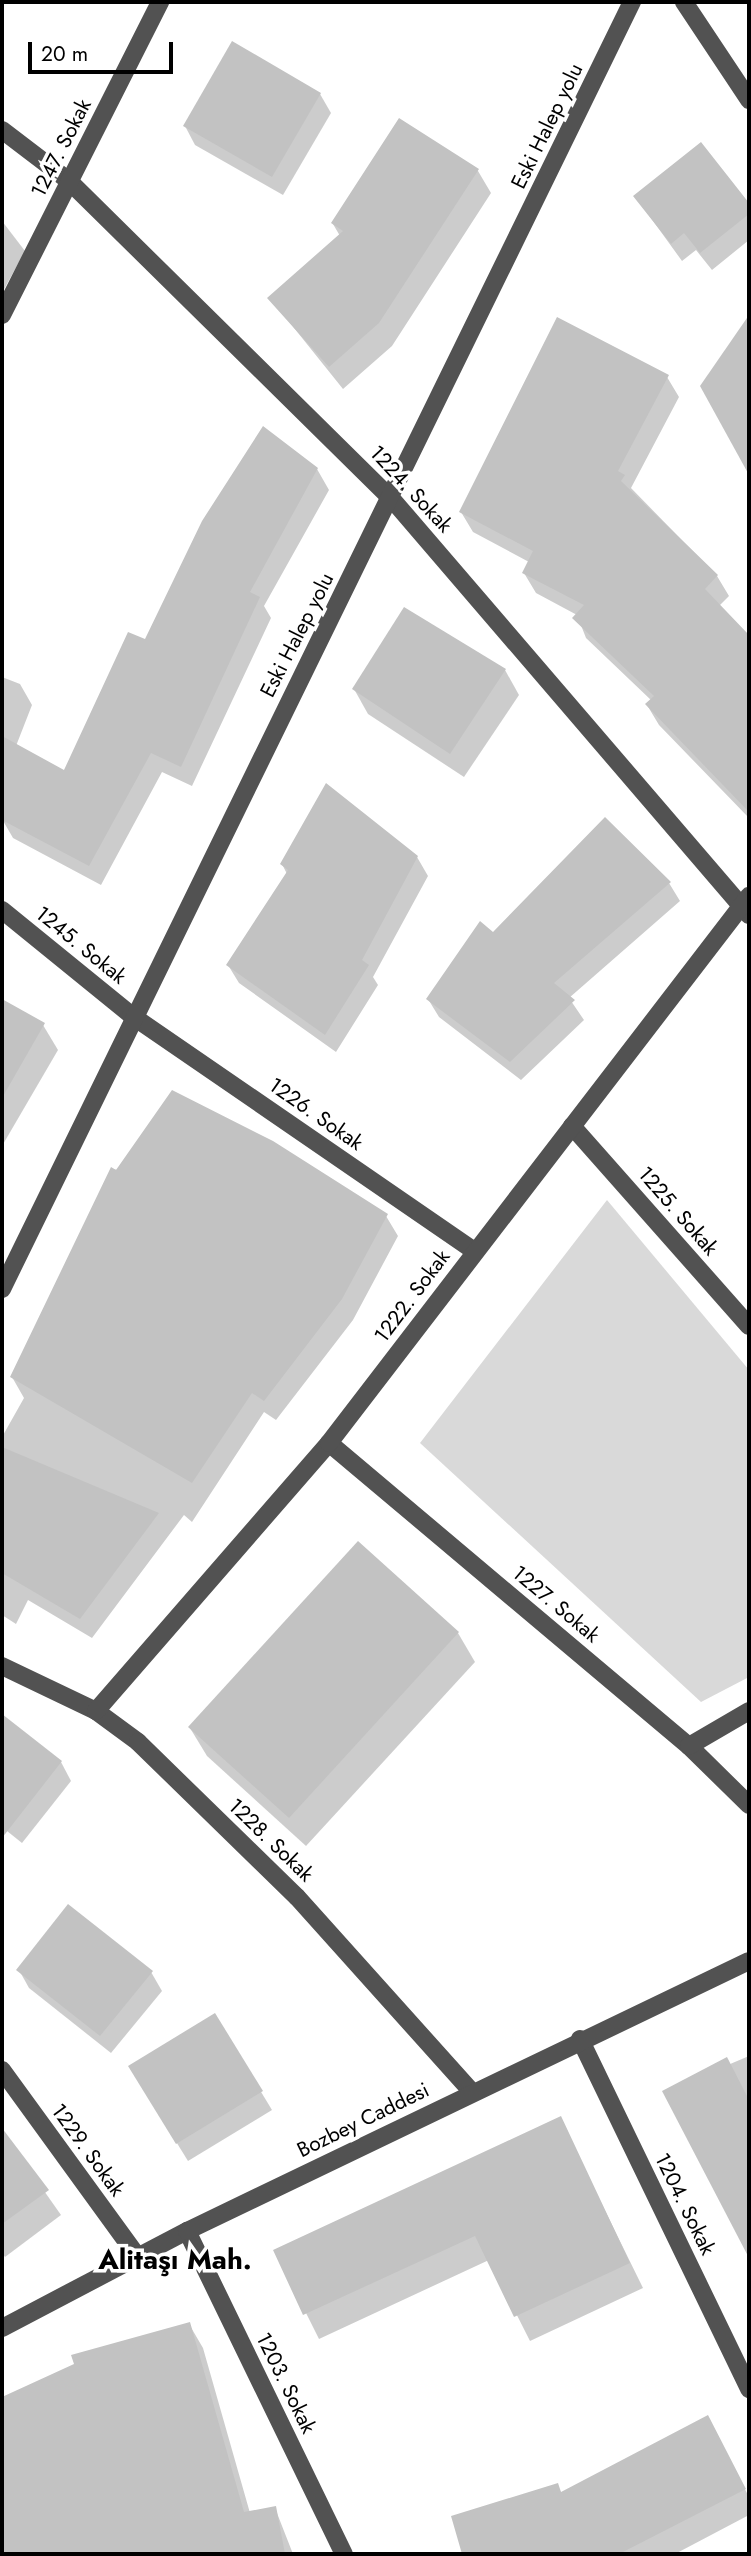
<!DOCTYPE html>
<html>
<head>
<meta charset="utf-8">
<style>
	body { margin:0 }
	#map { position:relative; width:751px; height:2556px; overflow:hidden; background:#fff; font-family:Jost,sans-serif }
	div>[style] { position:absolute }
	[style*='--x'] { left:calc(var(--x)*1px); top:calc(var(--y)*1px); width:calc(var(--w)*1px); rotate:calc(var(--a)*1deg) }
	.green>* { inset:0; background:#d9d9d9 }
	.shadow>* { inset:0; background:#0003 }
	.building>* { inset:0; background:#c2c2c2 }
	.minor>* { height:18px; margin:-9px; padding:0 9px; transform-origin:9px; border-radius:9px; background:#525252 }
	span { translate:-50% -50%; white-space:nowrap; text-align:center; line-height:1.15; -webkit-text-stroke:7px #fff; paint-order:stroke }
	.street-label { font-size:21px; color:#000 }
	.district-label { font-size:28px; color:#000; font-weight:700 }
	.frame { position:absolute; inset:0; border:4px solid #000; pointer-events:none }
	.scale { position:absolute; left:28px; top:42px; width:145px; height:32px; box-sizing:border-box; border:4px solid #000; border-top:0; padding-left:9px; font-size:21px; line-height:24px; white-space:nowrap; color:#000; -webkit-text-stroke:5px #fff; paint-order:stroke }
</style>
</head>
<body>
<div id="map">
	<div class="green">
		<div style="clip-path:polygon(607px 1200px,749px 1370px,749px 1677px,701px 1702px,420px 1443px)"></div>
	</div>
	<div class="shadow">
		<div style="clip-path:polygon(320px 94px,331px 113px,283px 195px,195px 145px,185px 126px)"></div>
		<div style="clip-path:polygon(400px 121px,478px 171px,491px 193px,392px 346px,343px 389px,270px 298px,340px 236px,333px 224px)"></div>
		<div style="clip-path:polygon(701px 144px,749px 206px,749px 240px,712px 270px,696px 250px,682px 261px,635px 196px)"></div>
		<div style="clip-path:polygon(2px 221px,25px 251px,2px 293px)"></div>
		<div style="clip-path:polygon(749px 318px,749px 456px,702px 386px)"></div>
		<div style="clip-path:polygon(667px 377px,679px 397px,631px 488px,717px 576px,729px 596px,719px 606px,749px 637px,749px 818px,659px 725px,647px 705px,652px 701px,586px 638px,577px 615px,536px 593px,524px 573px,529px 562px,473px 532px,461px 512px)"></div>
		<div style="clip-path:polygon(317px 469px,329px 490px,264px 606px,271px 618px,192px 786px,162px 772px,101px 885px,13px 838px,2px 819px,12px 798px,2px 794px,2px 677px,20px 684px,32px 705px,16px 746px,65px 772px,145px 641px)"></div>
		<div style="clip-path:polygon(505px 670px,519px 695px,464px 777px,368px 714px,354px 689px)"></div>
		<div style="clip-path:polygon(417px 857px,428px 876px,373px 977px,378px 985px,336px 1052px,239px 983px,228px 965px,287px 874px,282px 864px)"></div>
		<div style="clip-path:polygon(669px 883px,680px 901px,569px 998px,584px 1020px,521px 1080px,439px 1017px,428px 999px,493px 934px)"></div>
		<div style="clip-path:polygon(2px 1001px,43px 1025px,58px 1050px,2px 1146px)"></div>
		<div style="clip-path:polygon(112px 1169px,386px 1216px,398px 1236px,353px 1320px,276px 1420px,264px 1412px,192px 1522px,184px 1515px,92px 1638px,28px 1600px,16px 1624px,2px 1615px,2px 1437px,24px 1398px,12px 1377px)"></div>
		<div style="clip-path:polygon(358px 1544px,458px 1633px,475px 1662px,306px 1846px,207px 1756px,190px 1728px)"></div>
		<div style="clip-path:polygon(2px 1718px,61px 1762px,71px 1781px,22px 1843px,2px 1827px)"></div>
		<div style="clip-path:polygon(19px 1970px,151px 1972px,162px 1991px,111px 2053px,29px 1988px)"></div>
		<div style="clip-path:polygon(215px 2016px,272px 2110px,188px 2161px,141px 2085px)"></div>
		<div style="clip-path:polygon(749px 2056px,749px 2249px,664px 2092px)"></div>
		<div style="clip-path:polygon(560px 2119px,643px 2288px,530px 2341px,489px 2260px,319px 2339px,275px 2251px)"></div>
		<div style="clip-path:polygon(2px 2131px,61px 2215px,5px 2257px,2px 2253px)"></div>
		<div style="clip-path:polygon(189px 2324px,203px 2348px,250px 2513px,275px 2508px,293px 2554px,2px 2554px,2px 2399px)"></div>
		<div style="clip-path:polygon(719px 2439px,749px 2497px,749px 2515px,675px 2554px,464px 2554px,453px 2517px,557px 2486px,562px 2494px)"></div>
	</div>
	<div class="building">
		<div style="clip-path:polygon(232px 41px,321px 93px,272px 177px,183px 126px)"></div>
		<div style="clip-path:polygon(399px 118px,479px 169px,379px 323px,329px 367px,267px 298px,343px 231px,331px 223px)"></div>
		<div style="clip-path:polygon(701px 142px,749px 203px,749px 214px,700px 253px,684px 233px,671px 244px,633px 196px)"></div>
		<div style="clip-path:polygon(749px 315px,749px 475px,700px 386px)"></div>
		<div style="clip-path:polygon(557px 317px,669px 375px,618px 471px,625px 475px,621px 481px,718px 575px,705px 589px,749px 635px,749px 812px,645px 704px,654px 696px,572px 618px,584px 605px,522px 573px,533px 551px,459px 512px)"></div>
		<div style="clip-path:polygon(263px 426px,318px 468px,250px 592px,260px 597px,181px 767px,151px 753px,89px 866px,2px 820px,2px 736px,64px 770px,128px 632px,145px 639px,202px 521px)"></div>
		<div style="clip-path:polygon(404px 607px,506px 669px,450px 754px,352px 689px)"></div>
		<div style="clip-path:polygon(326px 783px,418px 856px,362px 960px,369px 965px,325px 1035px,226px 965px,288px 870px,280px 864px)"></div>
		<div style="clip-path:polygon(605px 817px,671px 882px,554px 983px,575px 1000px,510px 1062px,426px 999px,480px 921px,493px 932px)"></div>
		<div style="clip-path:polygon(2px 999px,45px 1023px,2px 1098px)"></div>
		<div style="clip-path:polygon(172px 1090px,273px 1141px,388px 1214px,342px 1299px,264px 1401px,252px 1393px,192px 1483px,10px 1377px,111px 1167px,116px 1170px)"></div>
		<div style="clip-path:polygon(2px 1447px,159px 1513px,80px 1619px,2px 1573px)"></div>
		<div style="clip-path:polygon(358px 1541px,459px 1632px,289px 1818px,188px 1727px)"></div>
		<div style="clip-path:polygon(2px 1714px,62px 1761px,2px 1838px)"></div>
		<div style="clip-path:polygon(68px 1904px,153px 1971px,100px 2036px,16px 1970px)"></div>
		<div style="clip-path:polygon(215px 2013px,263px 2091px,176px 2144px,128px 2066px)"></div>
		<div style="clip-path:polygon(727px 2057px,749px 2100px,749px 2258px,662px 2091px)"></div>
		<div style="clip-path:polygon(561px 2116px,630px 2263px,514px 2317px,475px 2236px,303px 2315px,273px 2250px)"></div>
		<div style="clip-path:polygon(2px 2128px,49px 2190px,2px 2224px)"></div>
		<div style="clip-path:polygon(190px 2322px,244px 2512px,276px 2506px,285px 2554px,2px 2554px,2px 2397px,74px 2364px,71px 2355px)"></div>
		<div style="clip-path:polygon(708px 2415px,746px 2489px,619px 2554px,462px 2554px,451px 2516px,558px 2483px,561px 2492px)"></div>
	</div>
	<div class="minor">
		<div style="--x:684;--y:2;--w:118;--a:56.4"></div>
		<div style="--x:2;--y:130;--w:84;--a:37.3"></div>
		<div style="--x:69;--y:181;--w:452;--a:44.6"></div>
		<div style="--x:391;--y:498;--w:550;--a:49.35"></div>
		<div style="--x:2;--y:315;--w:351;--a:-63.2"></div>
		<div style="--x:2;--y:910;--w:166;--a:39.1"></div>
		<div style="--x:131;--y:1015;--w:416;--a:34.5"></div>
		<div style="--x:572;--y:1126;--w:267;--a:48.5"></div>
		<div style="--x:2;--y:1289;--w:1433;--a:-63.92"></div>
		<div style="--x:329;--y:1443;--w:471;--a:40.1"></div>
		<div style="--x:689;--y:1746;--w:84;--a:44.5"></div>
		<div style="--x:2;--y:1666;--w:104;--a:25.6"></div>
		<div style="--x:96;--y:1711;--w:52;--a:36.4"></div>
		<div style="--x:138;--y:1742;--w:222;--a:44.3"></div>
		<div style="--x:297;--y:1897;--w:262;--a:48.1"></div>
		<div style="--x:96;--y:1711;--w:355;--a:-49"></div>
		<div style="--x:329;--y:1443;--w:690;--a:-52.48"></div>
		<div style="--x:689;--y:1746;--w:69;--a:-30.3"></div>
		<div style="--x:580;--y:2039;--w:389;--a:64.2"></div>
		<div style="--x:2;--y:2070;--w:231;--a:54"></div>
		<div style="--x:187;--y:2231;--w:359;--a:64.1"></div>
		<div style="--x:2;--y:2328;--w:209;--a:-27.7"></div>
		<div style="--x:187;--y:2231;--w:623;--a:-25.66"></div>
	</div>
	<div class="street-label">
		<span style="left:547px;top:126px;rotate:-64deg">Eski Halep yolu</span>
		<span style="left:61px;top:148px;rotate:-63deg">1247. Sokak</span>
		<span style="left:411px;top:489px;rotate:47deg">1224. Sokak</span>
		<span style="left:297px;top:635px;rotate:-63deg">Eski Halep yolu</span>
		<span style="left:81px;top:945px;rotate:39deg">1245. Sokak</span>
		<span style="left:316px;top:1114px;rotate:35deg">1226. Sokak</span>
		<span style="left:678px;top:1211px;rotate:49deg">1225. Sokak</span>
		<span style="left:412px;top:1296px;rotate:-53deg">1222. Sokak</span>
		<span style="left:556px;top:1604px;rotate:40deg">1227. Sokak</span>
		<span style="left:271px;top:1840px;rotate:44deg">1228. Sokak</span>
		<span style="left:363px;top:2120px;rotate:-26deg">Bozbey Caddesi</span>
		<span style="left:88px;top:2150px;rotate:54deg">1229. Sokak</span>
		<span style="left:685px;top:2204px;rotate:64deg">1204. Sokak</span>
		<span style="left:286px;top:2383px;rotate:64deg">1203. Sokak</span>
	</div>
	<div class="district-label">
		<span style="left:175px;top:2260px">Alitaşı Mah.</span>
	</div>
	<div class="frame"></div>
	<div class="scale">20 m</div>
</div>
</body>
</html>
